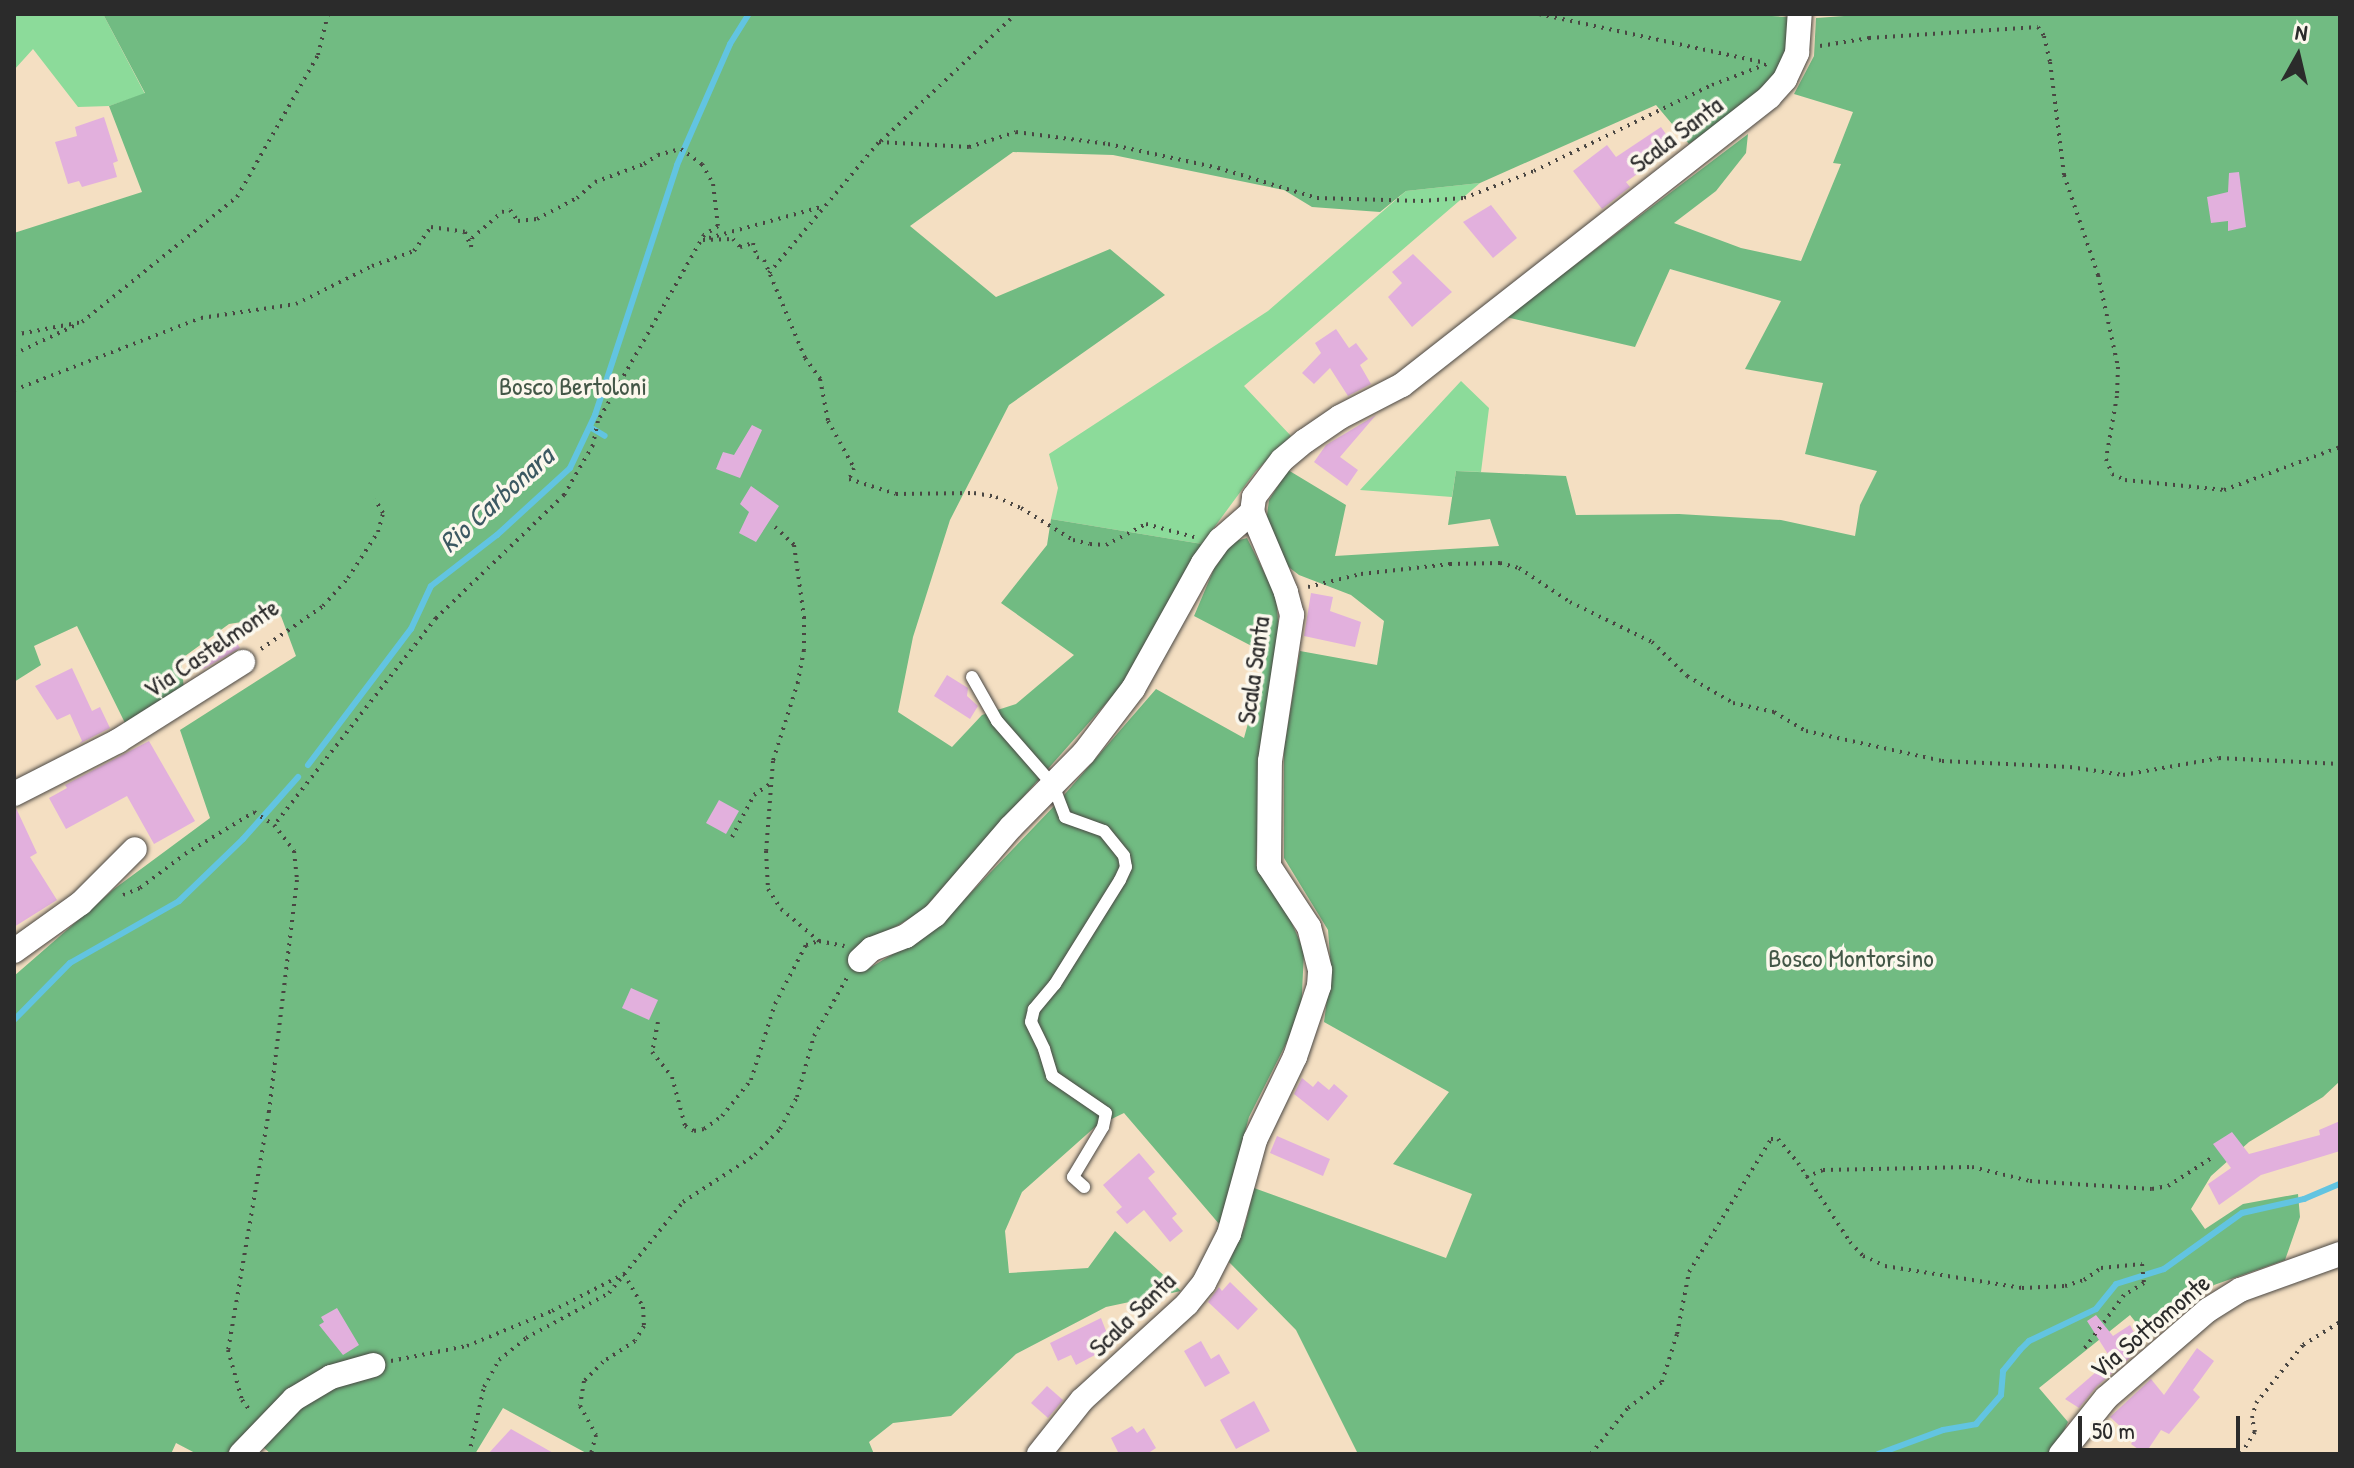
<!DOCTYPE html>
<html>
<head>
<meta charset="utf-8">
<style>
	body { margin:0 }
	#map { position:relative; width:2354px; height:1468px; overflow:hidden; background:#f4dfc2; font-family:"Patrick Hand",sans-serif }
	div>[style] { position:absolute }
	[style*='--x'] { left:calc(var(--x)*1px); top:calc(var(--y)*1px); width:calc(var(--w)*1px); rotate:calc(var(--a)*1deg) }
	.green>* { inset:0; background:#8cdb9a }
	.forest>* { inset:0; background:#71bb82 }
	.stream>* { height:6px; margin:-3px; padding:0 3px; transform-origin:3px; border-radius:3px; background:#62c4e1 }
	.building>* { inset:0; background:#e2b0dd }
	.path>* { height:4px; margin-top:-2px; transform-origin:0; background:repeating-linear-gradient(90deg,#494642 0 2px,transparent 0 8px) }
	.roads { filter:drop-shadow(0 0 2px #494642) drop-shadow(0 0 2px #494642) }
	.service>* { height:12px; margin:-6px; padding:0 6px; transform-origin:6px; border-radius:6px; background:#fff }
	.minor>* { height:24px; margin:-12px; padding:0 12px; transform-origin:12px; border-radius:12px; background:#fff }
	span { translate:-50% -50%; white-space:nowrap; text-align:center; line-height:1.15; -webkit-text-stroke:7px #fbf7ec; paint-order:stroke }
	.street-label { font-size:26px; color:#2b2b2b }
	.park-label { font-size:26px; color:#435747 }
	.water-label { font-size:28px; color:#3c5962; font-style:italic }
	.frame { position:absolute; inset:0; border:16px solid #2b2b2b; pointer-events:none }
	.north { position:absolute; left:2258px; top:16px; width:80px; height:80px; -webkit-text-stroke:6px #fbf7ec; paint-order:stroke; rotate:8deg; font-size:22px; font-weight:700; line-height:32px; text-align:center; color:#2b2b2b }
	.north::after { content:''; display:block; margin:auto; width:28px; height:36px; background:#2b2b2b; clip-path:polygon(50% 0,100% 100%,50% 72%,0 100%) }
	.scale { position:absolute; left:2078px; top:1416px; width:162px; height:36px; box-sizing:border-box; border:4px solid #2b2b2b; border-top:0; padding-left:10px; font-size:24px; line-height:28px; white-space:nowrap; color:#2b2b2b; -webkit-text-stroke:6px #fbf7ec; paint-order:stroke }
</style>
</head>
<body>
<div id="map">
	<div class="green">
		<div style="clip-path:polygon(14px 14px,103px 14px,145px 94px,109px 106px,78px 107px,33px 49px,14px 70px)"></div>
		<div style="clip-path:polygon(1480px 183px,1244px 386px,1291px 436px,1255px 472px,1202px 544px,1051px 519px,1058px 488px,1049px 454px,1268px 311px,1406px 191px)"></div>
		<div style="clip-path:polygon(1461px 381px,1489px 408px,1481px 472px,1456px 471px,1452px 497px,1360px 490px)"></div>
	</div>
	<div class="forest">
		<div style="clip-path:polygon(103px 14px,1739px 14px,1788px 17px,1787px 44px,1776px 77px,1752px 99px,1689px 144px,1656px 105px,1480px 183px,1406px 191px,1380px 212px,1312px 207px,1284px 190px,1113px 155px,1013px 152px,910px 226px,996px 297px,1110px 249px,1165px 295px,1009px 405px,950px 520px,913px 637px,898px 712px,952px 747px,982px 715px,1016px 704px,1074px 655px,1001px 603px,1047px 545px,1051px 519px,1202px 544px,1125px 682px,921px 912px,860px 947px,848px 963px,866px 970px,937px 928px,1058px 802px,1156px 689px,1244px 738px,1267px 654px,1194px 616px,1214px 569px,1232px 542px,1247px 538px,1276px 596px,1280px 644px,1261px 749px,1256px 865px,1290px 919px,1304px 951px,1301px 1014px,1249px 1117px,1220px 1225px,1124px 1113px,1095px 1127px,1022px 1192px,1005px 1231px,1009px 1273px,1088px 1268px,1115px 1231px,1181px 1291px,1106px 1307px,1016px 1354px,951px 1416px,893px 1423px,869px 1442px,874px 1454px,588px 1454px,503px 1408px,475px 1454px,271px 1454px,247px 1433px,226px 1454px,197px 1454px,176px 1443px,171px 1454px,14px 1454px,14px 976px,114px 889px,210px 818px,180px 730px,296px 656px,281px 616px,229px 624px,181px 659px,184px 689px,126px 725px,77px 626px,34px 646px,41px 665px,14px 682px,14px 233px,142px 192px,109px 106px,145px 93px)"></div>
		<div style="clip-path:polygon(1872px 14px,2340px 14px,2340px 1081px,2323px 1097px,2249px 1142px,2211px 1176px,2191px 1209px,2205px 1229px,2243px 1204px,2298px 1194px,2300px 1217px,2285px 1260px,2214px 1285px,2149px 1339px,2130px 1315px,2039px 1388px,2068px 1422px,2053px 1454px,1358px 1454px,1296px 1330px,1229px 1262px,1245px 1226px,1254px 1188px,1446px 1258px,1472px 1194px,1393px 1164px,1449px 1092px,1324px 1022px,1331px 969px,1328px 930px,1284px 858px,1284px 749px,1300px 651px,1377px 665px,1384px 621px,1351px 595px,1299px 575px,1286px 565px,1266px 523px,1269px 500px,1288px 470px,1346px 505px,1335px 556px,1499px 546px,1490px 519px,1448px 525px,1456px 471px,1566px 476px,1576px 515px,1679px 514px,1781px 520px,1855px 536px,1860px 505px,1877px 471px,1805px 454px,1823px 383px,1745px 369px,1781px 301px,1670px 269px,1635px 347px,1506px 317px,1748px 134px,1746px 153px,1716px 191px,1674px 223px,1741px 248px,1801px 261px,1841px 164px,1833px 163px,1853px 112px,1794px 94px,1814px 56px,1816px 18px)"></div>
	</div>
	<div class="stream">
		<div style="--x:590;--y:427;--w:17;--a:31"></div>
		<div style="--x:308;--y:765;--w:171;--a:-52.9"></div>
		<div style="--x:411;--y:629;--w:47;--a:-65.1"></div>
		<div style="--x:431;--y:586;--w:83;--a:-37.7"></div>
		<div style="--x:497;--y:535;--w:99;--a:-42.5"></div>
		<div style="--x:570;--y:468;--w:59;--a:-64.7"></div>
		<div style="--x:595;--y:415;--w:263;--a:-71.8"></div>
		<div style="--x:677;--y:165;--w:132;--a:-66.3"></div>
		<div style="--x:730;--y:44;--w:36;--a:-58"></div>
		<div style="--x:14;--y:1020;--w:80;--a:-45.5"></div>
		<div style="--x:70;--y:963;--w:125;--a:-29.6"></div>
		<div style="--x:179;--y:901;--w:89;--a:-44.1"></div>
		<div style="--x:243;--y:839;--w:83;--a:-48.4"></div>
		<div style="--x:1878;--y:1454;--w:69;--a:-20.3"></div>
		<div style="--x:1943;--y:1430;--w:34;--a:-10"></div>
		<div style="--x:1976;--y:1424;--w:38;--a:-49"></div>
		<div style="--x:2001;--y:1395;--w:24;--a:-85"></div>
		<div style="--x:2003;--y:1371;--w:27;--a:-51"></div>
		<div style="--x:2020;--y:1350;--w:13;--a:-45"></div>
		<div style="--x:2029;--y:1341;--w:74;--a:-25.5"></div>
		<div style="--x:2096;--y:1309;--w:32;--a:-51"></div>
		<div style="--x:2116;--y:1284;--w:50;--a:-17.4"></div>
		<div style="--x:2164;--y:1269;--w:96;--a:-35.7"></div>
		<div style="--x:2242;--y:1213;--w:64;--a:-12.7"></div>
		<div style="--x:2304;--y:1199;--w:39;--a:-23"></div>
	</div>
	<div class="building">
		<div style="clip-path:polygon(104px 117px,118px 161px,113px 163px,117px 177px,82px 187px,79px 181px,68px 184px,55px 142px,77px 136px,75px 127px)"></div>
		<div style="clip-path:polygon(1661px 127px,1675px 147px,1626px 182px,1630px 187px,1602px 209px,1573px 171px,1607px 145px,1616px 157px)"></div>
		<div style="clip-path:polygon(2239px 172px,2246px 227px,2228px 231px,2228px 221px,2211px 223px,2207px 197px,2228px 192px,2229px 173px)"></div>
		<div style="clip-path:polygon(1491px 205px,1517px 238px,1493px 258px,1463px 222px)"></div>
		<div style="clip-path:polygon(1413px 254px,1452px 292px,1412px 327px,1388px 297px,1402px 283px,1392px 272px)"></div>
		<div style="clip-path:polygon(1336px 329px,1349px 348px,1356px 343px,1368px 359px,1360px 365px,1371px 384px,1348px 396px,1330px 368px,1314px 384px,1302px 373px,1321px 353px,1315px 343px)"></div>
		<div style="clip-path:polygon(1376px 415px,1340px 457px,1358px 470px,1347px 486px,1314px 462px,1326px 445px)"></div>
		<div style="clip-path:polygon(752px 425px,762px 430px,740px 478px,716px 469px,723px 452px,734px 455px)"></div>
		<div style="clip-path:polygon(751px 486px,779px 506px,756px 542px,739px 533px,749px 512px,740px 504px)"></div>
		<div style="clip-path:polygon(1311px 593px,1333px 597px,1330px 611px,1361px 622px,1355px 647px,1304px 636px)"></div>
		<div style="clip-path:polygon(233px 637px,240px 648px,202px 670px,198px 662px)"></div>
		<div style="clip-path:polygon(72px 668px,92px 711px,100px 707px,110px 728px,79px 744px,82px 741px,70px 714px,57px 720px,35px 686px)"></div>
		<div style="clip-path:polygon(947px 675px,968px 688px,967px 696px,978px 706px,970px 719px,934px 696px)"></div>
		<div style="clip-path:polygon(149px 741px,195px 821px,154px 844px,127px 796px,66px 829px,49px 798px,67px 788px,65px 785px)"></div>
		<div style="clip-path:polygon(719px 800px,739px 811px,726px 834px,706px 823px)"></div>
		<div style="clip-path:polygon(16px 808px,37px 853px,30px 857px,57px 900px,14px 927px)"></div>
		<div style="clip-path:polygon(631px 988px,658px 1000px,649px 1020px,622px 1008px)"></div>
		<div style="clip-path:polygon(1302px 1078px,1313px 1087px,1318px 1081px,1329px 1090px,1334px 1084px,1348px 1096px,1328px 1121px,1294px 1094px)"></div>
		<div style="clip-path:polygon(2340px 1121px,2340px 1151px,2261px 1175px,2219px 1205px,2208px 1184px,2231px 1168px,2213px 1144px,2232px 1132px,2249px 1154px,2320px 1135px,2319px 1130px)"></div>
		<div style="clip-path:polygon(1277px 1136px,1330px 1159px,1323px 1176px,1270px 1153px)"></div>
		<div style="clip-path:polygon(1139px 1153px,1155px 1172px,1148px 1178px,1177px 1214px,1172px 1218px,1183px 1231px,1170px 1242px,1144px 1210px,1127px 1224px,1116px 1212px,1122px 1207px,1103px 1185px)"></div>
		<div style="clip-path:polygon(1230px 1282px,1258px 1309px,1238px 1330px,1208px 1302px,1219px 1287px,1222px 1291px)"></div>
		<div style="clip-path:polygon(337px 1308px,359px 1345px,343px 1355px,319px 1325px,324px 1322px,321px 1317px)"></div>
		<div style="clip-path:polygon(2096px 1315px,2113px 1336px,2130px 1325px,2139px 1342px,2126px 1350px,2131px 1357px,2096px 1387px,2079px 1408px,2065px 1399px,2111px 1359px,2087px 1321px)"></div>
		<div style="clip-path:polygon(1101px 1318px,1108px 1336px,1091px 1345px,1095px 1355px,1076px 1365px,1071px 1355px,1058px 1361px,1050px 1343px)"></div>
		<div style="clip-path:polygon(1201px 1341px,1211px 1359px,1219px 1354px,1230px 1373px,1205px 1387px,1184px 1351px)"></div>
		<div style="clip-path:polygon(2197px 1348px,2214px 1361px,2193px 1390px,2200px 1397px,2169px 1434px,2161px 1430px,2145px 1454px,2131px 1444px,2134px 1439px,2110px 1417px,2151px 1379px,2164px 1395px)"></div>
		<div style="clip-path:polygon(1047px 1386px,1063px 1400px,1048px 1418px,1031px 1403px)"></div>
		<div style="clip-path:polygon(1254px 1401px,1270px 1431px,1236px 1449px,1220px 1420px)"></div>
		<div style="clip-path:polygon(1132px 1426px,1137px 1433px,1144px 1428px,1156px 1448px,1147px 1454px,1119px 1454px,1111px 1438px)"></div>
		<div style="clip-path:polygon(511px 1429px,555px 1454px,488px 1454px)"></div>
	</div>
	<div class="path">
		<div style="--x:1539;--y:14;--w:231;--a:12.2"></div>
		<div style="--x:1820;--y:46;--w:50;--a:-9.3"></div>
		<div style="--x:1869;--y:38;--w:169;--a:-3.7"></div>
		<div style="--x:2038;--y:27;--w:11;--a:56"></div>
		<div style="--x:2044;--y:36;--w:27;--a:77"></div>
		<div style="--x:2050;--y:62;--w:114;--a:82.9"></div>
		<div style="--x:2064;--y:175;--w:106;--a:71.2"></div>
		<div style="--x:2098;--y:275;--w:94;--a:77.7"></div>
		<div style="--x:2118;--y:367;--w:29;--a:92"></div>
		<div style="--x:2117;--y:396;--w:64;--a:99.9"></div>
		<div style="--x:2106;--y:459;--w:16;--a:68"></div>
		<div style="--x:2112;--y:474;--w:14;--a:25"></div>
		<div style="--x:2125;--y:480;--w:100;--a:5.8"></div>
		<div style="--x:2224;--y:490;--w:124;--a:-20.3"></div>
		<div style="--x:881;--y:141;--w:185;--a:-43.3"></div>
		<div style="--x:709;--y:238;--w:119;--a:-15.5"></div>
		<div style="--x:703;--y:240;--w:30;--a:-2"></div>
		<div style="--x:733;--y:239;--w:11;--a:49"></div>
		<div style="--x:740;--y:247;--w:14;--a:-17"></div>
		<div style="--x:753;--y:243;--w:15;--a:74"></div>
		<div style="--x:757;--y:257;--w:8;--a:23"></div>
		<div style="--x:764;--y:260;--w:106;--a:67.3"></div>
		<div style="--x:805;--y:358;--w:26;--a:54"></div>
		<div style="--x:820;--y:379;--w:43;--a:79.2"></div>
		<div style="--x:828;--y:421;--w:54;--a:61"></div>
		<div style="--x:854;--y:468;--w:12;--a:114"></div>
		<div style="--x:849;--y:479;--w:49;--a:17.7"></div>
		<div style="--x:896;--y:494;--w:78;--a:-0.7"></div>
		<div style="--x:974;--y:493;--w:22;--a:10"></div>
		<div style="--x:996;--y:497;--w:27;--a:24"></div>
		<div style="--x:1021;--y:508;--w:61;--a:31.6"></div>
		<div style="--x:1073;--y:540;--w:17;--a:13"></div>
		<div style="--x:1090;--y:544;--w:16;--a:4"></div>
		<div style="--x:1106;--y:545;--w:45;--a:-27.7"></div>
		<div style="--x:1146;--y:524;--w:50;--a:15.2"></div>
		<div style="--x:769;--y:273;--w:171;--a:-50"></div>
		<div style="--x:879;--y:142;--w:90;--a:3.2"></div>
		<div style="--x:969;--y:147;--w:49;--a:-17.7"></div>
		<div style="--x:1016;--y:132;--w:93;--a:7.4"></div>
		<div style="--x:1108;--y:144;--w:113;--a:12.3"></div>
		<div style="--x:1218;--y:168;--w:103;--a:16.9"></div>
		<div style="--x:1317;--y:198;--w:104;--a:1.7"></div>
		<div style="--x:1421;--y:201;--w:43;--a:-4"></div>
		<div style="--x:1464;--y:198;--w:75;--a:-21.1"></div>
		<div style="--x:1534;--y:171;--w:198;--a:-25.8"></div>
		<div style="--x:1712;--y:85;--w:59;--a:-20.9"></div>
		<div style="--x:14;--y:335;--w:69;--a:-10.8"></div>
		<div style="--x:82;--y:322;--w:199;--a:-38.9"></div>
		<div style="--x:237;--y:197;--w:163;--a:-60.3"></div>
		<div style="--x:318;--y:55;--w:42;--a:-76.3"></div>
		<div style="--x:14;--y:354;--w:68;--a:-25.1"></div>
		<div style="--x:14;--y:390;--w:200;--a:-21.1"></div>
		<div style="--x:201;--y:318;--w:96;--a:-8.4"></div>
		<div style="--x:296;--y:304;--w:85;--a:-26.6"></div>
		<div style="--x:372;--y:266;--w:45;--a:-19.7"></div>
		<div style="--x:414;--y:251;--w:29;--a:-55"></div>
		<div style="--x:431;--y:227;--w:34;--a:8"></div>
		<div style="--x:465;--y:232;--w:16;--a:68"></div>
		<div style="--x:471;--y:247;--w:9;--a:-84"></div>
		<div style="--x:472;--y:238;--w:40;--a:-41"></div>
		<div style="--x:502;--y:212;--w:8;--a:-14"></div>
		<div style="--x:510;--y:210;--w:14;--a:54"></div>
		<div style="--x:518;--y:221;--w:19;--a:-6"></div>
		<div style="--x:537;--y:219;--w:45;--a:-27.7"></div>
		<div style="--x:577;--y:198;--w:24;--a:-42"></div>
		<div style="--x:595;--y:182;--w:52;--a:-20.2"></div>
		<div style="--x:644;--y:164;--w:17;--a:-33"></div>
		<div style="--x:658;--y:155;--w:24;--a:-15"></div>
		<div style="--x:681;--y:149;--w:26;--a:36"></div>
		<div style="--x:702;--y:164;--w:23;--a:61"></div>
		<div style="--x:713;--y:184;--w:42;--a:83.2"></div>
		<div style="--x:718;--y:226;--w:17;--a:147"></div>
		<div style="--x:704;--y:235;--w:214;--a:119.7"></div>
		<div style="--x:598;--y:421;--w:25;--a:102"></div>
		<div style="--x:593;--y:445;--w:58;--a:120.1"></div>
		<div style="--x:564;--y:495;--w:178;--a:136.1"></div>
		<div style="--x:436;--y:618;--w:263;--a:128"></div>
		<div style="--x:775;--y:527;--w:26;--a:43"></div>
		<div style="--x:794;--y:545;--w:73;--a:82.1"></div>
		<div style="--x:804;--y:617;--w:33;--a:90"></div>
		<div style="--x:804;--y:650;--w:33;--a:101"></div>
		<div style="--x:798;--y:682;--w:83;--a:107.6"></div>
		<div style="--x:773;--y:761;--w:90;--a:94.4"></div>
		<div style="--x:766;--y:851;--w:38;--a:87"></div>
		<div style="--x:768;--y:889;--w:24;--a:57"></div>
		<div style="--x:781;--y:909;--w:50;--a:40.1"></div>
		<div style="--x:1308;--y:587;--w:55;--a:-13.8"></div>
		<div style="--x:1361;--y:574;--w:90;--a:-6.4"></div>
		<div style="--x:1450;--y:564;--w:50;--a:-1.1"></div>
		<div style="--x:1500;--y:563;--w:20;--a:15"></div>
		<div style="--x:1519;--y:568;--w:61;--a:33.7"></div>
		<div style="--x:1570;--y:602;--w:91;--a:26"></div>
		<div style="--x:1652;--y:642;--w:49;--a:44.2"></div>
		<div style="--x:1687;--y:676;--w:53;--a:30.4"></div>
		<div style="--x:1733;--y:703;--w:42;--a:12.4"></div>
		<div style="--x:1774;--y:712;--w:37;--a:31"></div>
		<div style="--x:1806;--y:731;--w:139;--a:12.4"></div>
		<div style="--x:1942;--y:761;--w:128;--a:2.7"></div>
		<div style="--x:2070;--y:767;--w:54;--a:8.6"></div>
		<div style="--x:2123;--y:775;--w:97;--a:-10"></div>
		<div style="--x:2219;--y:758;--w:121;--a:2.8"></div>
		<div style="--x:261;--y:649;--w:75;--a:-34.7"></div>
		<div style="--x:323;--y:606;--w:38;--a:-48"></div>
		<div style="--x:348;--y:578;--w:55;--a:-56.9"></div>
		<div style="--x:378;--y:532;--w:20;--a:-75"></div>
		<div style="--x:383;--y:513;--w:16;--a:-120"></div>
		<div style="--x:732;--y:837;--w:47;--a:-62.4"></div>
		<div style="--x:754;--y:795;--w:21;--a:-35"></div>
		<div style="--x:123;--y:895;--w:18;--a:-22"></div>
		<div style="--x:140;--y:888;--w:56;--a:-37.1"></div>
		<div style="--x:185;--y:854;--w:81;--a:-31.3"></div>
		<div style="--x:254;--y:812;--w:24;--a:33"></div>
		<div style="--x:274;--y:825;--w:33;--a:52"></div>
		<div style="--x:294;--y:851;--w:29;--a:84"></div>
		<div style="--x:297;--y:880;--w:233;--a:96.9"></div>
		<div style="--x:269;--y:1111;--w:242;--a:99.7"></div>
		<div style="--x:228;--y:1350;--w:52;--a:74.4"></div>
		<div style="--x:242;--y:1400;--w:15;--a:53"></div>
		<div style="--x:658;--y:1022;--w:31;--a:101"></div>
		<div style="--x:652;--y:1052;--w:32;--a:51"></div>
		<div style="--x:672;--y:1077;--w:51;--a:75.1"></div>
		<div style="--x:685;--y:1126;--w:10;--a:29"></div>
		<div style="--x:694;--y:1131;--w:10;--a:-11"></div>
		<div style="--x:704;--y:1129;--w:22;--a:-36"></div>
		<div style="--x:722;--y:1116;--w:46;--a:-51.1"></div>
		<div style="--x:751;--y:1080;--w:80;--a:-72.5"></div>
		<div style="--x:775;--y:1004;--w:67;--a:-62.3"></div>
		<div style="--x:806;--y:945;--w:14;--a:-17"></div>
		<div style="--x:819;--y:941;--w:26;--a:11"></div>
		<div style="--x:1806;--y:1177;--w:18;--a:-22"></div>
		<div style="--x:1823;--y:1170;--w:149;--a:-1.2"></div>
		<div style="--x:1972;--y:1167;--w:60;--a:13.6"></div>
		<div style="--x:2030;--y:1181;--w:122;--a:3.8"></div>
		<div style="--x:2152;--y:1189;--w:16;--a:-11"></div>
		<div style="--x:2168;--y:1186;--w:54;--a:-32.8"></div>
		<div style="--x:391;--y:1361;--w:77;--a:-11.2"></div>
		<div style="--x:467;--y:1346;--w:92;--a:-22.4"></div>
		<div style="--x:552;--y:1311;--w:81;--a:-27.2"></div>
		<div style="--x:624;--y:1274;--w:38;--a:60"></div>
		<div style="--x:643;--y:1307;--w:19;--a:87"></div>
		<div style="--x:644;--y:1326;--w:17;--a:121"></div>
		<div style="--x:635;--y:1341;--w:38;--a:147"></div>
		<div style="--x:603;--y:1362;--w:27;--a:135"></div>
		<div style="--x:584;--y:1381;--w:25;--a:99"></div>
		<div style="--x:580;--y:1406;--w:33;--a:61"></div>
		<div style="--x:596;--y:1435;--w:20;--a:105"></div>
		<div style="--x:469;--y:1454;--w:69;--a:-77.4"></div>
		<div style="--x:484;--y:1387;--w:31;--a:-61"></div>
		<div style="--x:499;--y:1360;--w:35;--a:-39"></div>
		<div style="--x:526;--y:1338;--w:94;--a:-28.5"></div>
		<div style="--x:609;--y:1293;--w:117;--a:-50.9"></div>
		<div style="--x:683;--y:1202;--w:86;--a:-33.1"></div>
		<div style="--x:755;--y:1155;--w:36;--a:-46"></div>
		<div style="--x:780;--y:1129;--w:36;--a:-62"></div>
		<div style="--x:797;--y:1097;--w:63;--a:-74.4"></div>
		<div style="--x:814;--y:1036;--w:69;--a:-60.5"></div>
		<div style="--x:1591;--y:1454;--w:59;--a:-51.2"></div>
		<div style="--x:1628;--y:1408;--w:43;--a:-37.4"></div>
		<div style="--x:1662;--y:1382;--w:50;--a:-72.6"></div>
		<div style="--x:1677;--y:1334;--w:63;--a:-79"></div>
		<div style="--x:1689;--y:1272;--w:156;--a:-58.3"></div>
		<div style="--x:1771;--y:1139;--w:7;--a:0"></div>
		<div style="--x:1778;--y:1139;--w:31;--a:50"></div>
		<div style="--x:1798;--y:1163;--w:95;--a:56.6"></div>
		<div style="--x:1850;--y:1242;--w:19;--a:47"></div>
		<div style="--x:1863;--y:1256;--w:24;--a:24"></div>
		<div style="--x:1885;--y:1266;--w:139;--a:9.1"></div>
		<div style="--x:2022;--y:1288;--w:43;--a:-2.7"></div>
		<div style="--x:2065;--y:1286;--w:20;--a:-18"></div>
		<div style="--x:2084;--y:1280;--w:21;--a:-35"></div>
		<div style="--x:2101;--y:1268;--w:41;--a:-5.6"></div>
		<div style="--x:2142;--y:1264;--w:19;--a:84"></div>
		<div style="--x:2144;--y:1283;--w:23;--a:149"></div>
		<div style="--x:2124;--y:1295;--w:67;--a:126.5"></div>
		<div style="--x:2241;--y:1454;--w:26;--a:-58"></div>
		<div style="--x:2255;--y:1432;--w:14;--a:-102"></div>
		<div style="--x:2252;--y:1418;--w:16;--a:-75"></div>
		<div style="--x:2256;--y:1403;--w:75;--a:-51"></div>
		<div style="--x:2303;--y:1345;--w:44;--a:-31.9"></div>
	</div>
	<div class="roads">
		<div class="service">
			<div style="--x:972;--y:677;--w:51;--a:60.4"></div>
			<div style="--x:997;--y:721;--w:85;--a:48.8"></div>
			<div style="--x:1053;--y:785;--w:34;--a:69"></div>
			<div style="--x:1065;--y:817;--w:41;--a:19.7"></div>
			<div style="--x:1104;--y:831;--w:32;--a:51"></div>
			<div style="--x:1124;--y:856;--w:11;--a:80"></div>
			<div style="--x:1126;--y:867;--w:14;--a:115"></div>
			<div style="--x:1120;--y:880;--w:123;--a:122"></div>
			<div style="--x:1055;--y:984;--w:33;--a:130"></div>
			<div style="--x:1034;--y:1009;--w:13;--a:103"></div>
			<div style="--x:1031;--y:1022;--w:30;--a:64"></div>
			<div style="--x:1044;--y:1049;--w:28;--a:73"></div>
			<div style="--x:1052;--y:1076;--w:65;--a:34.4"></div>
			<div style="--x:1106;--y:1113;--w:14;--a:102"></div>
			<div style="--x:1103;--y:1127;--w:58;--a:121"></div>
			<div style="--x:1073;--y:1177;--w:15;--a:42"></div>
		</div>
		<div class="minor">
			<div style="--x:14;--y:794;--w:117;--a:-27"></div>
			<div style="--x:118;--y:741;--w:148;--a:-32.3"></div>
			<div style="--x:14;--y:951;--w:82;--a:-35.6"></div>
			<div style="--x:81;--y:903;--w:76;--a:-45"></div>
			<div style="--x:860;--y:960;--w:16;--a:-43"></div>
			<div style="--x:872;--y:949;--w:36;--a:-21"></div>
			<div style="--x:906;--y:936;--w:36;--a:-36"></div>
			<div style="--x:935;--y:915;--w:116;--a:-49.2"></div>
			<div style="--x:1011;--y:827;--w:104;--a:-45.4"></div>
			<div style="--x:1084;--y:753;--w:81;--a:-52.6"></div>
			<div style="--x:1133;--y:689;--w:144;--a:-60.9"></div>
			<div style="--x:1203;--y:563;--w:29;--a:-54"></div>
			<div style="--x:1220;--y:540;--w:43;--a:-41.2"></div>
			<div style="--x:241;--y:1454;--w:76;--a:-46.1"></div>
			<div style="--x:294;--y:1399;--w:43;--a:-30.7"></div>
			<div style="--x:331;--y:1377;--w:44;--a:-15.9"></div>
			<div style="--x:1039;--y:1454;--w:69;--a:-51.5"></div>
			<div style="--x:1082;--y:1400;--w:142;--a:-42.4"></div>
			<div style="--x:1187;--y:1304;--w:27;--a:-51"></div>
			<div style="--x:1204;--y:1283;--w:55;--a:-63"></div>
			<div style="--x:1229;--y:1234;--w:98;--a:-74.5"></div>
			<div style="--x:1255;--y:1140;--w:92;--a:-64.3"></div>
			<div style="--x:1295;--y:1057;--w:75;--a:-71.3"></div>
			<div style="--x:1319;--y:986;--w:16;--a:-86"></div>
			<div style="--x:1320;--y:970;--w:44;--a:-104.3"></div>
			<div style="--x:1309;--y:927;--w:73;--a:-123.3"></div>
			<div style="--x:1269;--y:866;--w:105;--a:-89.5"></div>
			<div style="--x:1270;--y:761;--w:148;--a:-81.4"></div>
			<div style="--x:1292;--y:615;--w:24;--a:-105"></div>
			<div style="--x:1286;--y:592;--w:87;--a:-113"></div>
			<div style="--x:1252;--y:512;--w:15;--a:-82"></div>
			<div style="--x:1254;--y:497;--w:46;--a:-52.9"></div>
			<div style="--x:1282;--y:460;--w:30;--a:-40"></div>
			<div style="--x:1305;--y:441;--w:42;--a:-34.4"></div>
			<div style="--x:1340;--y:417;--w:70;--a:-27.3"></div>
			<div style="--x:1402;--y:385;--w:467;--a:-38.1"></div>
			<div style="--x:1769;--y:97;--w:24;--a:-48"></div>
			<div style="--x:1785;--y:79;--w:29;--a:-65"></div>
			<div style="--x:1797;--y:53;--w:39;--a:-86"></div>
			<div style="--x:2061;--y:1454;--w:72;--a:-51.2"></div>
			<div style="--x:2106;--y:1398;--w:135;--a:-40.8"></div>
			<div style="--x:2208;--y:1310;--w:38;--a:-32"></div>
			<div style="--x:2240;--y:1290;--w:106;--a:-19.8"></div>
		</div>
	</div>
	<div class="street-label">
		<span style="left:1676px;top:134px;rotate:-37deg">Scala Santa</span>
		<span style="left:211px;top:648px;rotate:-34deg">Via Castelmonte</span>
		<span style="left:1253px;top:670px;rotate:-82deg">Scala Santa</span>
		<span style="left:1132px;top:1314px;rotate:-44deg">Scala Santa</span>
		<span style="left:2150px;top:1326px;rotate:-40deg">Via Sottomonte</span>
	</div>
	<div class="park-label">
		<span style="left:573px;top:386px">Bosco Bertoloni</span>
		<span style="left:1851px;top:958px">Bosco Montorsino</span>
	</div>
	<div class="water-label">
		<span style="left:496px;top:499px;rotate:-42deg">Rio Carbonara</span>
	</div>
	<div class="frame"></div>
	<div class="north">N</div>
	<div class="scale">50 m</div>
</div>
</body>
</html>
